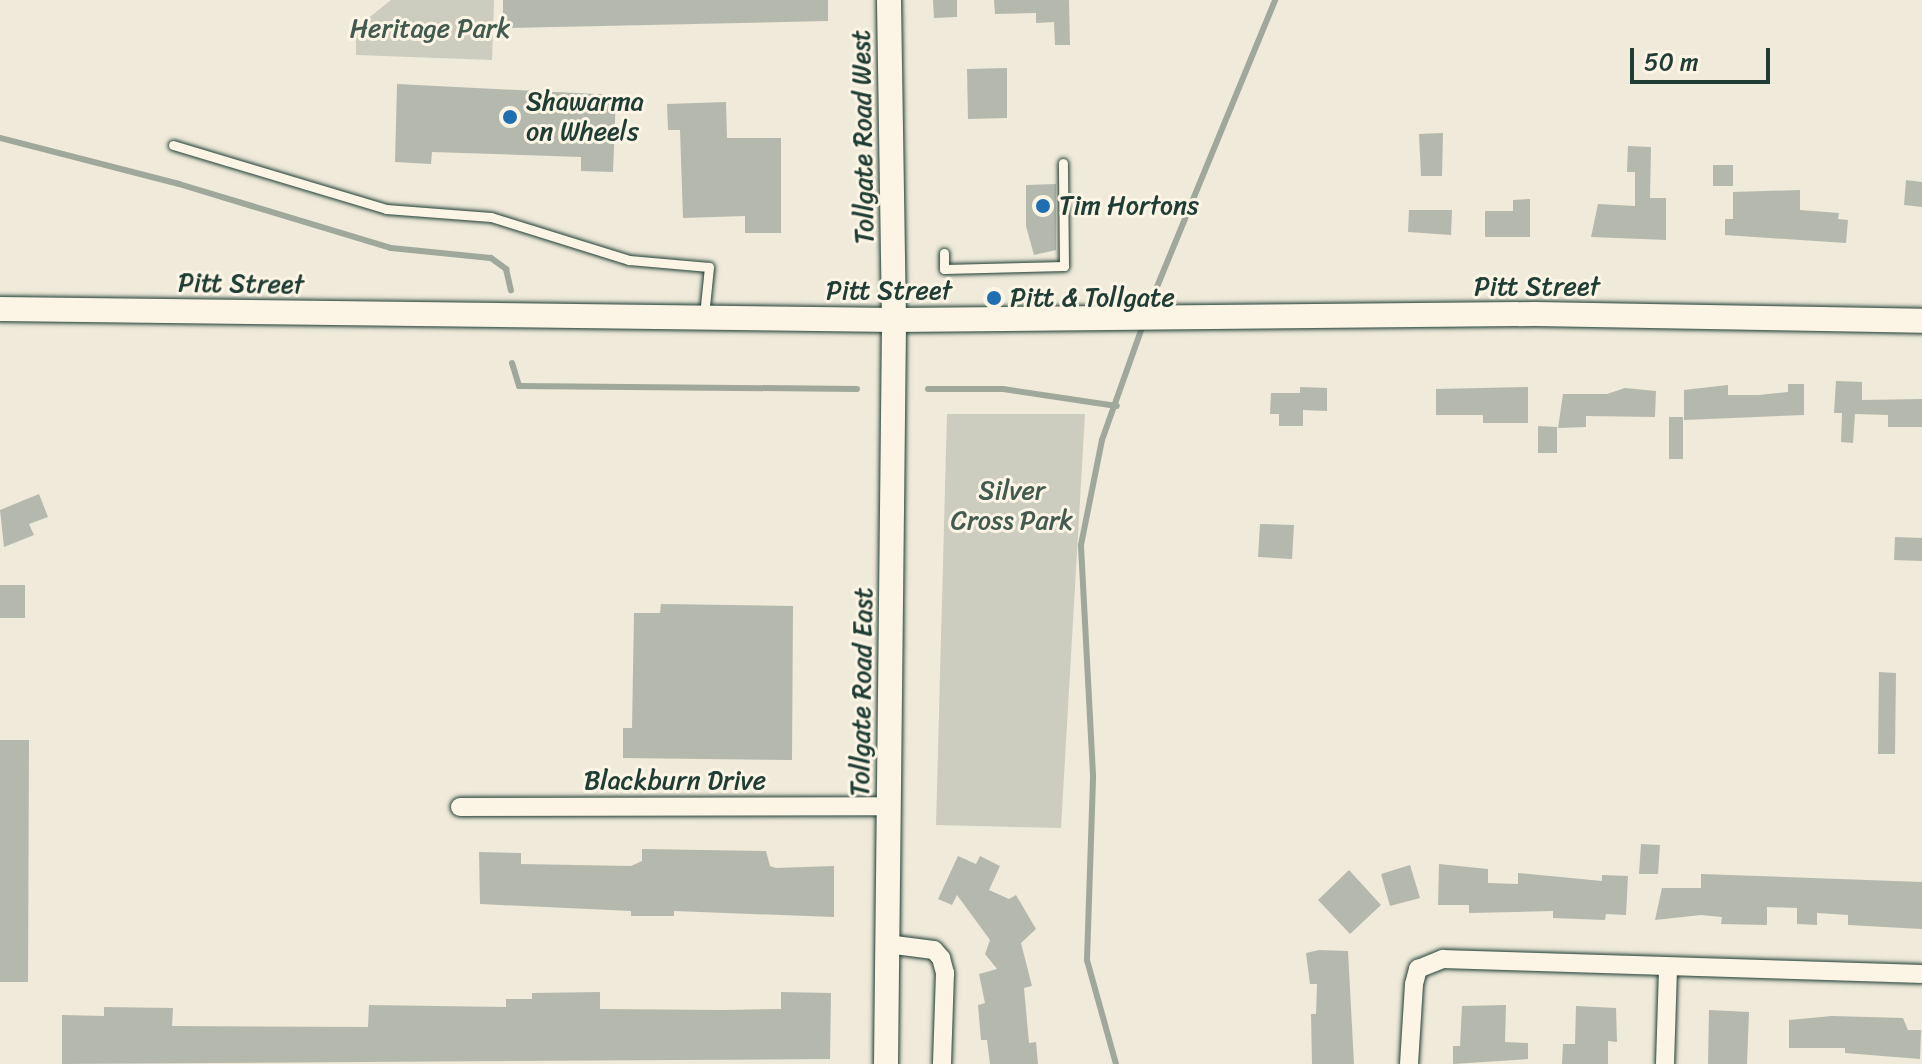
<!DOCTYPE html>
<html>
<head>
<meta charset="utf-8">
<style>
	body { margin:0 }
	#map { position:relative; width:1922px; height:1064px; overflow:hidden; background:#efeada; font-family:Sriracha,sans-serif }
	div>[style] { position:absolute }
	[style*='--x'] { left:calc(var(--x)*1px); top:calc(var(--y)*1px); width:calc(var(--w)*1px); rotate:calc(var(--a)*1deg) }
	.green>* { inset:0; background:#cccdbf }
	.stream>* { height:6px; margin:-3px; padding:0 3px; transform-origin:3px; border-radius:3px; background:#9fa89a }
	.building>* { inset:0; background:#b5b9ad }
	.roads { filter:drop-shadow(0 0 2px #1f3d34) drop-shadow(0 0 2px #1f3d34) }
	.lane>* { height:9px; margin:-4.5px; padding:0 4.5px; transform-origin:4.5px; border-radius:4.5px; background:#fcf5e5 }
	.street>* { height:18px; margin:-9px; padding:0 9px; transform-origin:9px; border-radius:9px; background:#fcf5e5 }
	.secondary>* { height:24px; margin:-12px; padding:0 12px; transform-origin:12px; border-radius:12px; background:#fcf5e5 }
	.dots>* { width:22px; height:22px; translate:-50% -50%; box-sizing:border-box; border:4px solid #fcf5e5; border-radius:50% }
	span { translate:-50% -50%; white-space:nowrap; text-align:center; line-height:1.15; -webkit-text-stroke:6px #fcf5e5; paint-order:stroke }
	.park-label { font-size:26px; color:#425a50 }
	.poi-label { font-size:26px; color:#1f3d34 }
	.left { translate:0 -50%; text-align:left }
	.street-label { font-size:26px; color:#1f3d34 }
	.scale { position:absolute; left:1630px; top:48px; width:140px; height:36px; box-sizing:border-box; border:4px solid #1f3d34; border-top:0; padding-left:10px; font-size:24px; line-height:28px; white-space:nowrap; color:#1f3d34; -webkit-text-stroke:6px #fcf5e5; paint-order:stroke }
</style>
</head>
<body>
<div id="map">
	<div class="green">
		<div style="clip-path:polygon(391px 0,494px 0,492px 60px,356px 55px,356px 28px)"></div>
		<div style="clip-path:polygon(947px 414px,1085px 414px,1061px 828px,936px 825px)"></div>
	</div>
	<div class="stream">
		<div style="--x:0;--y:138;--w:185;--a:14.4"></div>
		<div style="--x:179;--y:184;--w:221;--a:16.8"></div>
		<div style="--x:391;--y:248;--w:100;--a:5.7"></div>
		<div style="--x:491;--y:258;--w:19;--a:36"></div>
		<div style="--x:506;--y:269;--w:22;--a:77"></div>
		<div style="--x:1147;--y:311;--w:336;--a:-67.6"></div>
		<div style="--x:512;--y:363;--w:24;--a:73"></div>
		<div style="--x:519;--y:386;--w:338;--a:0.5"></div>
		<div style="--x:928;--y:389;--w:75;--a:0"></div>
		<div style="--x:1003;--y:389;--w:115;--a:8.5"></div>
		<div style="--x:1116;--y:1064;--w:108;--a:-105.6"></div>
		<div style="--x:1087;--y:960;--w:185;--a:-88.1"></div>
		<div style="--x:1093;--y:775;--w:230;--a:-93"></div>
		<div style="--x:1081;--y:545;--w:107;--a:-78.7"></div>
		<div style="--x:1102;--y:440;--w:125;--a:-70.4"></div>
	</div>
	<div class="building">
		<div style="clip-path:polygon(503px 0,828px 0,828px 21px,503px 28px)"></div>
		<div style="clip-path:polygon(933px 0,957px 0,957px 17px,934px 18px)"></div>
		<div style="clip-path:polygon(994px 0,1069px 0,1070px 45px,1055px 45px,1054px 22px,1036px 23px,1036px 13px,995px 14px)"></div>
		<div style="clip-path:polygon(1007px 68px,1007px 118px,968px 119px,967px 69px)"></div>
		<div style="clip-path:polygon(397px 84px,616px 95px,613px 172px,581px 171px,581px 157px,432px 152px,431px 164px,395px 162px)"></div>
		<div style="clip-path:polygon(726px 102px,727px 138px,781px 138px,781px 233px,745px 233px,745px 216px,683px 218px,680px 130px,668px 130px,667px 104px)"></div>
		<div style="clip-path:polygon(1443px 133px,1442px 176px,1421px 176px,1419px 134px)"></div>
		<div style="clip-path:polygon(1628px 146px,1651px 147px,1650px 198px,1666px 198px,1666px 240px,1591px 237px,1598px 204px,1635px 206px,1635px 172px,1627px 172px)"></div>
		<div style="clip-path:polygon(1713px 165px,1733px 165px,1733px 186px,1713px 186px)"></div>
		<div style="clip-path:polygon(1906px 180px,1922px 182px,1922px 207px,1904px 205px)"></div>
		<div style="clip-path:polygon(1056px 184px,1056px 250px,1034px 255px,1026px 226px,1026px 185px)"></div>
		<div style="clip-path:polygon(1800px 190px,1800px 210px,1839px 213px,1838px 219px,1848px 220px,1846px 243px,1725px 235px,1725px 219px,1733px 219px,1733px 192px)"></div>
		<div style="clip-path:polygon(1530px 199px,1530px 237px,1485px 237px,1485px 211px,1513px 211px,1513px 200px)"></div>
		<div style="clip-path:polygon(1409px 210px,1452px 210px,1451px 235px,1408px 232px)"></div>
		<div style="clip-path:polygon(1836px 381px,1862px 382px,1862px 400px,1922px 399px,1922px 427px,1888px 427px,1888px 415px,1855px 414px,1853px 443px,1841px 442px,1842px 413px,1834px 413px)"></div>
		<div style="clip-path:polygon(1788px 384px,1804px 384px,1804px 415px,1684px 420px,1684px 390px,1728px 385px,1728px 395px,1759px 395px,1788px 392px)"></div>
		<div style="clip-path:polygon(1300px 387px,1327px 388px,1327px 411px,1303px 410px,1303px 426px,1279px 426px,1279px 414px,1270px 414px,1271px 393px,1300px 393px)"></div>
		<div style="clip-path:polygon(1528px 387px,1528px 423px,1483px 423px,1483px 415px,1436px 415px,1436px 389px)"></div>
		<div style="clip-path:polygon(1625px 388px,1656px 391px,1655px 417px,1586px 416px,1586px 427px,1558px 428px,1563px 394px,1607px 394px)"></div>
		<div style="clip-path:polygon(1669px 417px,1683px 417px,1683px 459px,1669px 459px)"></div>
		<div style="clip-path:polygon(1538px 426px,1557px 427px,1557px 453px,1538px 453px)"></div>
		<div style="clip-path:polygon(39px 494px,48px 517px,29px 524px,34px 535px,4px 547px,0 510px)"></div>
		<div style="clip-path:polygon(1260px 524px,1294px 525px,1292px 559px,1258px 557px)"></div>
		<div style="clip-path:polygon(1895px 537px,1922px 538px,1922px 561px,1894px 560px)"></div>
		<div style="clip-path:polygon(0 585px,25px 585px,25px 618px,0 618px)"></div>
		<div style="clip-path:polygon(661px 604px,793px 606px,792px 760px,623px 758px,623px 728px,632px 728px,634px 613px,660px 613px)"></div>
		<div style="clip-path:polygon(1879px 672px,1896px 673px,1895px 754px,1878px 754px)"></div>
		<div style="clip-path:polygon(0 740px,29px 740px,28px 982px,0 982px)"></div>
		<div style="clip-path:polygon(1641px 844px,1660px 845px,1658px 874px,1639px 874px)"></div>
		<div style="clip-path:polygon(642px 849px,766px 851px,770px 866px,776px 868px,834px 866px,834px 917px,674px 911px,674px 916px,631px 916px,631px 911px,480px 904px,479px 852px,521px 853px,521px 864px,631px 866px,642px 861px)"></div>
		<div style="clip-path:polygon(958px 856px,976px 864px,980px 856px,1000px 866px,989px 890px,1009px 899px,1016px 895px,1036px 929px,1021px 943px,1032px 986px,1024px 988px,1029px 1043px,1036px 1042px,1038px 1064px,990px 1064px,987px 1040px,981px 1040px,978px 1005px,985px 1003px,979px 974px,997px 969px,985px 954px,990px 940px,957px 895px,952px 905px,938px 899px)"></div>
		<div style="clip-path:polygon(1439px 864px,1488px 869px,1488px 883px,1518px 884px,1518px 873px,1602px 881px,1602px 875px,1628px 876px,1626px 915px,1606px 914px,1605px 920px,1553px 918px,1553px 911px,1469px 913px,1469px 905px,1438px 905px)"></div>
		<div style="clip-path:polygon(1410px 865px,1420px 898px,1390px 906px,1381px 874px)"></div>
		<div style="clip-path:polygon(1349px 870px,1381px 905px,1350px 934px,1318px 900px)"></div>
		<div style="clip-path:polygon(1701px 874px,1922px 882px,1922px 929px,1848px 925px,1848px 915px,1817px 913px,1817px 925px,1797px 924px,1797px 908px,1767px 907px,1767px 925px,1721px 924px,1722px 917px,1701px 915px,1655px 920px,1662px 888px,1701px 888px)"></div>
		<div style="clip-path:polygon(1319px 950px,1348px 951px,1354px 1064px,1312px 1064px,1311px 1014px,1316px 1014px,1317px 984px,1310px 984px,1306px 953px)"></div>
		<div style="clip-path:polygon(600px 992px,600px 1009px,723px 1010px,781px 1009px,781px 992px,831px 993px,830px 1059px,62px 1064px,62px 1015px,104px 1016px,104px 1007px,173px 1008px,172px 1026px,368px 1027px,369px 1005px,506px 1007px,506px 999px,532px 999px,532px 993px)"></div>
		<div style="clip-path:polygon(1506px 1005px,1505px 1042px,1528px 1043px,1528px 1059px,1453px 1064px,1453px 1046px,1460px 1046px,1462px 1006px)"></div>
		<div style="clip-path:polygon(1576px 1006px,1616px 1008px,1617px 1042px,1608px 1041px,1608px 1064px,1562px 1064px,1563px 1044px,1575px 1044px)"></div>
		<div style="clip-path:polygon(1709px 1010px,1749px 1012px,1747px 1064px,1708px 1064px)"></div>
		<div style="clip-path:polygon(1832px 1016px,1903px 1018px,1908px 1030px,1921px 1030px,1920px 1059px,1845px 1053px,1845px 1048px,1789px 1048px,1789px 1020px)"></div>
	</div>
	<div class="roads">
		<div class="lane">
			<div style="--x:173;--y:145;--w:222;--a:16.7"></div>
			<div style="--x:386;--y:209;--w:105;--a:4.4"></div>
			<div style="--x:491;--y:217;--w:145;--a:17.3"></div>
			<div style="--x:629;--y:260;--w:80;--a:5"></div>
			<div style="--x:709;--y:267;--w:48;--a:95.9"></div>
			<div style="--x:944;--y:253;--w:16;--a:90"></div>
			<div style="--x:944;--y:269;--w:120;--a:-1.4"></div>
			<div style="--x:1064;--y:266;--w:103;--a:-90.6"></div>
		</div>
		<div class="street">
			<div style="--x:460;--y:807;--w:429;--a:-0.1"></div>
			<div style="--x:887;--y:944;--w:47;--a:7.3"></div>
			<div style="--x:934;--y:950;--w:11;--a:49"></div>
			<div style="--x:941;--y:958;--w:16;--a:75"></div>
			<div style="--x:945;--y:973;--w:91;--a:91.9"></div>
			<div style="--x:1409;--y:1064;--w:80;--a:-86.4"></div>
			<div style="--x:1414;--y:984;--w:16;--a:-75"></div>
			<div style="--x:1418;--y:969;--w:27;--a:-22"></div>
			<div style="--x:1443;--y:959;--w:479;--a:1.8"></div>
			<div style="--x:1665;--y:1064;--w:96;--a:-88.2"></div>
		</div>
		<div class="secondary">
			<div style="--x:0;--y:309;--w:894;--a:0.7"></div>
			<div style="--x:894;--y:320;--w:641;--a:-0.54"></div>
			<div style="--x:1535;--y:314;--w:387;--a:1"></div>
			<div style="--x:886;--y:1064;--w:744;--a:-89.38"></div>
			<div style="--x:894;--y:320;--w:320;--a:-90.9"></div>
		</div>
	</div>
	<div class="dots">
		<div style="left:510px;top:117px;background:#1f6fb2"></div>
		<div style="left:1043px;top:206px;background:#1f6fb2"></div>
		<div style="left:994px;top:298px;background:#1f6fb2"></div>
	</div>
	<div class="park-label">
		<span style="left:430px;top:29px">Heritage Park</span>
		<span style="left:1012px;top:506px">Silver<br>Cross Park</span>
	</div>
	<div class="poi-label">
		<span class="left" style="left:526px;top:117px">Shawarma<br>on Wheels</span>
		<span class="left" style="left:1059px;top:206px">Tim Hortons</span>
		<span class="left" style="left:1010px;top:298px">Pitt &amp; Tollgate</span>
	</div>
	<div class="street-label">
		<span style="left:863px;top:137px;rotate:-91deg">Tollgate Road West</span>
		<span style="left:241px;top:284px;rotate:1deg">Pitt Street</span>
		<span style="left:1537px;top:287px">Pitt Street</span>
		<span style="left:889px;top:291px">Pitt Street</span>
		<span style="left:862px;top:692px;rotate:-89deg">Tollgate Road East</span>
		<span style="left:675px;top:781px">Blackburn Drive</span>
	</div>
	<div class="scale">50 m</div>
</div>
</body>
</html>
